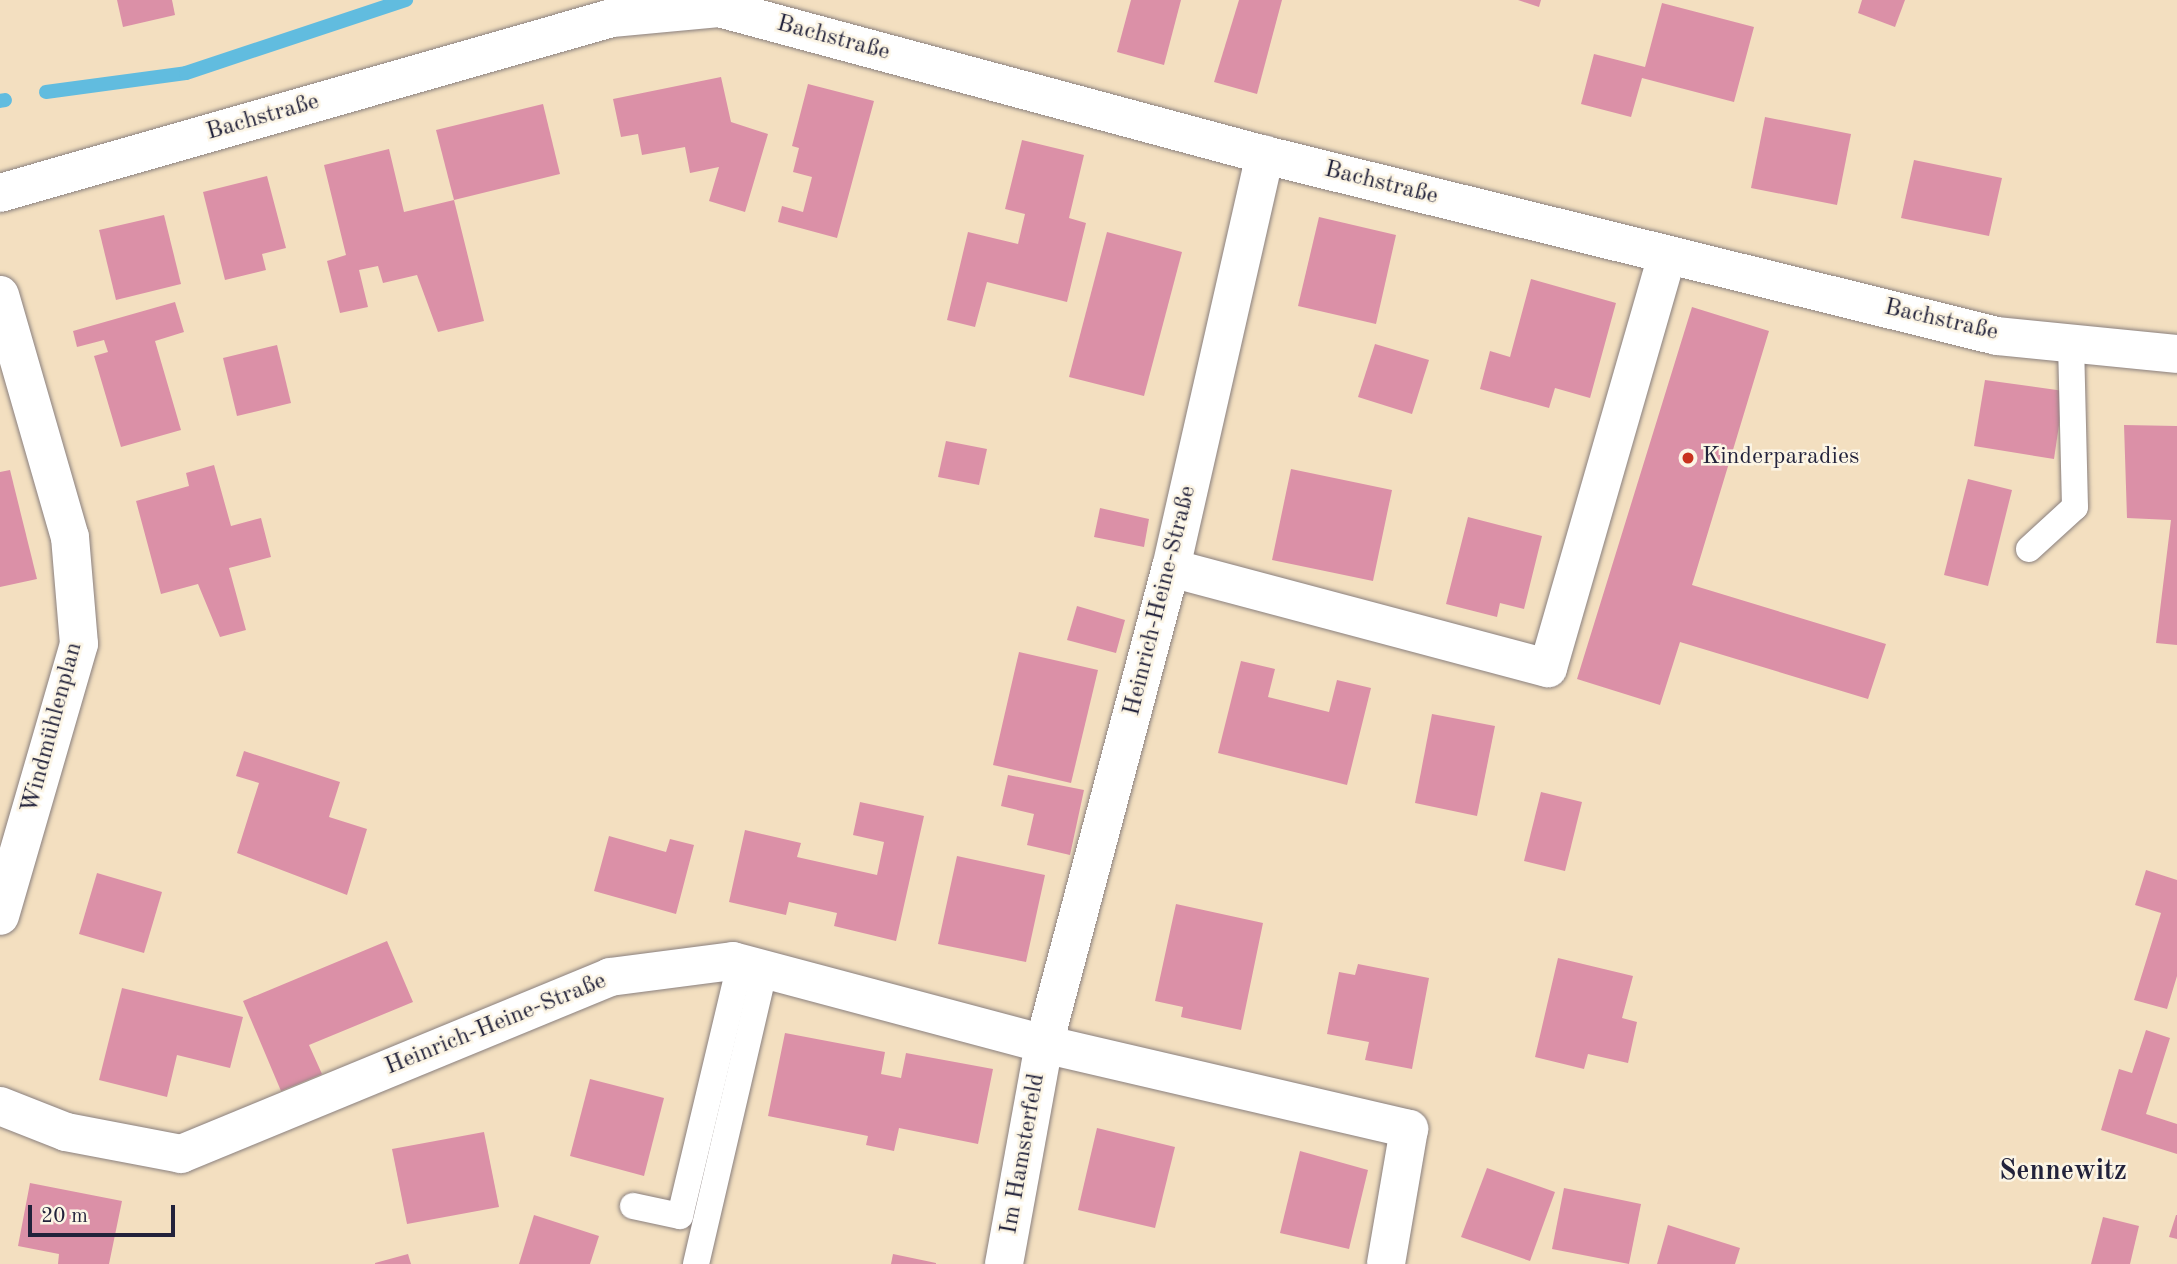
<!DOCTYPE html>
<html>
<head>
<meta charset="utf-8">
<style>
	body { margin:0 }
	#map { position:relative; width:2177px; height:1264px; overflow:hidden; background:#f3dfc0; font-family:"Old Standard TT",serif }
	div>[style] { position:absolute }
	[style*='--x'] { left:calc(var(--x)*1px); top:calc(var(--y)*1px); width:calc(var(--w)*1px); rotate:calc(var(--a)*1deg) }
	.stream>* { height:14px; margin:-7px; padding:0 7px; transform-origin:7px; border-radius:7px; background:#61bcdf }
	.building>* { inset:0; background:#db90a7 }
	.roads { filter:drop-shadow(0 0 2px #8a807e) drop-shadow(0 0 2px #8a807e) }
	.lane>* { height:26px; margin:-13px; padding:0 13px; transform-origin:13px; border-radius:13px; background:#fff }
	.street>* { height:38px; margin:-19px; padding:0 19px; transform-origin:19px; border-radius:19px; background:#fff }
	.dots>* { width:19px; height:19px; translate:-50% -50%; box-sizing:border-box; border:4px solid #fcf5e5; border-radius:50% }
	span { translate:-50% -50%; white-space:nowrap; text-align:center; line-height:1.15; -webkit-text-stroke:5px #fcf5e5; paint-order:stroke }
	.street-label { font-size:24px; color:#22223b }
	.poi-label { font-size:24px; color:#22223b }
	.left { translate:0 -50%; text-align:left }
	.quarter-label { font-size:28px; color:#22223b; font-weight:700 }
	.scale { position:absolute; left:28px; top:1205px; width:147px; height:32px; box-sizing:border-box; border:4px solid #22223b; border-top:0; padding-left:9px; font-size:21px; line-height:24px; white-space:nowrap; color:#22223b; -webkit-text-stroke:5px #fcf5e5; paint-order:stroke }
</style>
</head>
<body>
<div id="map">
	<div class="stream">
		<div style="--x:46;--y:92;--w:141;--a:-7.7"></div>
		<div style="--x:186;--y:73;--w:232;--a:-18.4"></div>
		<div style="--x:0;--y:101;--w:5;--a:-11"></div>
	</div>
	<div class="building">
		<div style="clip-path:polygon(117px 0,172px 0,175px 15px,123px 27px)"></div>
		<div style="clip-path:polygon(1131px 0,1181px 0,1164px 65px,1117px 52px)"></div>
		<div style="clip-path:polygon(1239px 0,1282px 0,1257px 94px,1214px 82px)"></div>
		<div style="clip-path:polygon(1518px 0,1541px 0,1539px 7px)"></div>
		<div style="clip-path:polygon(1862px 0,1905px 0,1895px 27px,1858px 13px)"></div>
		<div style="clip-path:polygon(1662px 3px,1754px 27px,1734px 102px,1642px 78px,1631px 117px,1581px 104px,1594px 54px,1645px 67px)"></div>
		<div style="clip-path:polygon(721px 77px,731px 122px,768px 134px,745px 212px,709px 201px,719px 167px,690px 173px,685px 147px,642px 155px,638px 134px,621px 137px,613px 99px)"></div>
		<div style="clip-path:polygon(808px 84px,874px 101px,837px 238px,778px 222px,782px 206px,803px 212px,812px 177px,793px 172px,799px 148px,792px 146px)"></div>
		<div style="clip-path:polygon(543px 104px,560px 174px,454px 200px,436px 130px)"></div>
		<div style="clip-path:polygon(1765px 117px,1851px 134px,1837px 205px,1751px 188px)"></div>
		<div style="clip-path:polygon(1022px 140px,1084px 155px,1069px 218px,1086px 223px,1067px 302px,987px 282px,975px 327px,947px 320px,968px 232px,1018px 244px,1025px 214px,1005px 209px)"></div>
		<div style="clip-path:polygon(389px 149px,404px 212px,454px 200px,484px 321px,438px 332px,417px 275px,383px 283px,378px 266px,359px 270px,368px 307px,340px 313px,327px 261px,346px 255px,324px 165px)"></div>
		<div style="clip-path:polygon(1914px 160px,2002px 178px,1989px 236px,1901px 218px)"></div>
		<div style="clip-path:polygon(267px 176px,286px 248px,262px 254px,266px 270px,225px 280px,203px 192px)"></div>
		<div style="clip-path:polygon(164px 215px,181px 284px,116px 300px,99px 230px)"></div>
		<div style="clip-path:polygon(1319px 217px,1396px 235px,1376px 324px,1298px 306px)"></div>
		<div style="clip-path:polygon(1107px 232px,1182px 252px,1144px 396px,1069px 377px)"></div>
		<div style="clip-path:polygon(1531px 279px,1616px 303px,1590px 398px,1555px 388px,1549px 408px,1480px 389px,1490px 351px,1510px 357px)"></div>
		<div style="clip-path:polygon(175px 302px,184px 332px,155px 341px,181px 430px,121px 447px,94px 356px,108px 352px,104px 340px,77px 347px,73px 331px)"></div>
		<div style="clip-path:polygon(1692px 307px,1769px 331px,1692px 585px,1886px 644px,1868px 699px,1680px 642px,1660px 705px,1577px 679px)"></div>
		<div style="clip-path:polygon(1375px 344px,1429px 360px,1412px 414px,1358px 397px)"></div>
		<div style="clip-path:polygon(277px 345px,291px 403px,237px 416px,223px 358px)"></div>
		<div style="clip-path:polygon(1985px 380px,2064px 391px,2054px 459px,1974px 446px)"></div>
		<div style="clip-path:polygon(2124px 425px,2177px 426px,2177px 645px,2156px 643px,2171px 520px,2127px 518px)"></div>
		<div style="clip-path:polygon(946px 441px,987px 449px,979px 485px,938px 477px)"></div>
		<div style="clip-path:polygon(214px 465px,231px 526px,261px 518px,271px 557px,229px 568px,246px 630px,220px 637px,198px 584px,161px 594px,136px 501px,189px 486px,186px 473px)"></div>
		<div style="clip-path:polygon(1291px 469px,1392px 490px,1373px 581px,1272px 560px)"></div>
		<div style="clip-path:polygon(10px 470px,37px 579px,0 587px,0 472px)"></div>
		<div style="clip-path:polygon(1968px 479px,2012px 490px,1988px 586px,1944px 575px)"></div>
		<div style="clip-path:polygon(1100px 508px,1149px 519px,1144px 547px,1094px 537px)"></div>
		<div style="clip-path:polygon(1468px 517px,1542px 536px,1524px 609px,1500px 603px,1497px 617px,1446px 604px)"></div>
		<div style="clip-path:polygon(1077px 606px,1125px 620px,1116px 653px,1067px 640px)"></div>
		<div style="clip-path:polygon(1019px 652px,1098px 670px,1071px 783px,993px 765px)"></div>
		<div style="clip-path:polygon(1241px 661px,1275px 669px,1268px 697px,1329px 712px,1337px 680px,1371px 688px,1347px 785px,1218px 753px)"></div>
		<div style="clip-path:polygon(1432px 714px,1495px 726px,1477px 816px,1415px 803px)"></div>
		<div style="clip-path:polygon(244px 751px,340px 782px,329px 817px,367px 829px,347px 895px,237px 853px,259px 783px,236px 776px)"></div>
		<div style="clip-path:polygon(1008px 775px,1084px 790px,1070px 855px,1027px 845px,1034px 814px,1001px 806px)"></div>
		<div style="clip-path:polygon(1541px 792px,1582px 802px,1565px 871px,1524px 861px)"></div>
		<div style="clip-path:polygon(860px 802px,924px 816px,896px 941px,834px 926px,837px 913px,789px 902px,786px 915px,729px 902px,745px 830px,801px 843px,797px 857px,877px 875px,884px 842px,853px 835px)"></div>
		<div style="clip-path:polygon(609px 836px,666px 852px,670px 839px,694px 845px,676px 914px,594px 891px)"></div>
		<div style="clip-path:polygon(957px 856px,1045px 875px,1026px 962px,938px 944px)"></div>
		<div style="clip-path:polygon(2146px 870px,2177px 880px,2177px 976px,2167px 1009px,2134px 1000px,2161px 913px,2135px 905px)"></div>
		<div style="clip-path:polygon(97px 873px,162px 892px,144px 953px,79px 934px)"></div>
		<div style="clip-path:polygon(1176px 904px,1263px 923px,1241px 1030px,1181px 1017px,1183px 1007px,1155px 1001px)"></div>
		<div style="clip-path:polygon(387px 941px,413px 1002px,309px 1045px,322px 1074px,281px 1091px,243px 1001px)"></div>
		<div style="clip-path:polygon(1558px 958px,1633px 976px,1622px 1018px,1637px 1022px,1628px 1063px,1588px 1054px,1584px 1069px,1535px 1057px)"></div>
		<div style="clip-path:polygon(1358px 964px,1429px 978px,1412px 1069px,1365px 1060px,1369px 1042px,1327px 1034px,1339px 972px,1355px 975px)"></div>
		<div style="clip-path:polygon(122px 988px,243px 1017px,230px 1068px,177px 1055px,167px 1097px,99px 1080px)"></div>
		<div style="clip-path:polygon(2146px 1030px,2170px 1038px,2146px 1114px,2177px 1124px,2177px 1154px,2101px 1130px,2119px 1069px,2132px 1073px)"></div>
		<div style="clip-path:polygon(785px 1033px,885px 1052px,881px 1074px,901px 1078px,906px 1053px,993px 1069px,978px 1144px,899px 1128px,894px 1151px,866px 1145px,868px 1136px,768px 1116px)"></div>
		<div style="clip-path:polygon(590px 1079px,664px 1098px,644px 1176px,570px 1156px)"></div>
		<div style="clip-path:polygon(1097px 1128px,1175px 1147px,1155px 1228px,1078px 1210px)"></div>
		<div style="clip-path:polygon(484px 1132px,499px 1207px,407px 1224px,392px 1149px)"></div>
		<div style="clip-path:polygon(1300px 1151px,1368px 1170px,1349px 1249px,1280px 1233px)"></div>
		<div style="clip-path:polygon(1487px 1168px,1555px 1192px,1530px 1261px,1461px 1237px)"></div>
		<div style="clip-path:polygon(30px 1183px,122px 1201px,109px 1264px,58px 1264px,59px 1254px,18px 1246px)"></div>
		<div style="clip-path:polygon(1564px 1188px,1641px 1204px,1629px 1264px,1552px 1249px)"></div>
		<div style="clip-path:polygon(534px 1215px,599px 1236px,590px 1264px,519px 1264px)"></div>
		<div style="clip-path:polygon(2176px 1215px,2177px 1215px,2177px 1239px,2169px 1237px)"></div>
		<div style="clip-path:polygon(2103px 1217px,2139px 1226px,2130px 1264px,2091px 1264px)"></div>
		<div style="clip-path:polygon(1668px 1225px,1740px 1248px,1735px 1264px,1657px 1264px)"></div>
		<div style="clip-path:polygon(408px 1254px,411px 1264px,375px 1264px,375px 1263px)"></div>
		<div style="clip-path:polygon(893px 1254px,936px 1263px,936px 1264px,891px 1264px)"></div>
	</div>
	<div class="roads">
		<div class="lane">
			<div style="--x:2029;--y:549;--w:62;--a:-42.4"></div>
			<div style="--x:2075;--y:507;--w:164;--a:-91.4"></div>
			<div style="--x:633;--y:1206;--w:48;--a:12"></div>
			<div style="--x:680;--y:1216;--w:259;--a:-76.6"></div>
			<div style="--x:696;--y:1264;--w:300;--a:-76.9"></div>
		</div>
		<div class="street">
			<div style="--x:0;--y:193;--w:637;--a:-15.96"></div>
			<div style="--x:612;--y:18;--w:107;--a:-5.3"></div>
			<div style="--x:719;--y:8;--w:565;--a:15.07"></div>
			<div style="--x:1265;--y:155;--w:754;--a:13.89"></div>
			<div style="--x:1997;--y:336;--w:181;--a:5.7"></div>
			<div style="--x:0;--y:295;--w:252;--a:73.9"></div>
			<div style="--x:70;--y:537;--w:107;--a:85.2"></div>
			<div style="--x:79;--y:644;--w:283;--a:106.2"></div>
			<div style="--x:1171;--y:568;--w:390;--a:14.9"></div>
			<div style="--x:1548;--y:668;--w:430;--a:-73.9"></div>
			<div style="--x:0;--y:1106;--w:71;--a:21.5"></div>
			<div style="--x:66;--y:1132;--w:117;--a:10.8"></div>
			<div style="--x:181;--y:1154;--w:464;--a:-22.4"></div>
			<div style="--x:610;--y:977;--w:124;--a:-7.4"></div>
			<div style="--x:733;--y:961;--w:322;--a:14.9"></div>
			<div style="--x:1044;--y:1044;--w:375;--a:13.1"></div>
			<div style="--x:1409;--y:1129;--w:137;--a:99.7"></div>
			<div style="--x:1004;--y:1264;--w:224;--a:-79.7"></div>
			<div style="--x:1044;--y:1044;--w:493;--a:-75.1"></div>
			<div style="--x:1171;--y:568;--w:424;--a:-77.2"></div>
		</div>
	</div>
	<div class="dots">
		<div style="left:1688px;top:458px;background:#c8321e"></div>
	</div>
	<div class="street-label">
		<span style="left:833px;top:39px;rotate:15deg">Bachstraße</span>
		<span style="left:263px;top:118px;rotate:-16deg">Bachstraße</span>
		<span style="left:1381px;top:184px;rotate:14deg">Bachstraße</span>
		<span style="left:1941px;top:321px;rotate:13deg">Bachstraße</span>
		<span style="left:1161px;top:601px;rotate:-76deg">Heinrich-Heine-Straße</span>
		<span style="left:53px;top:728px;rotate:-75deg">Windmühlenplan</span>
		<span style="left:496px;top:1025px;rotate:-22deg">Heinrich-Heine-Straße</span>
		<span style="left:1024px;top:1154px;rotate:-80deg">Im Hamsterfeld</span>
	</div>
	<div class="poi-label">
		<span class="left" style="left:1702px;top:458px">Kinderparadies</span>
	</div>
	<div class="quarter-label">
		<span style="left:2063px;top:1172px">Sennewitz</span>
	</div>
	<div class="scale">20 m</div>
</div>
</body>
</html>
